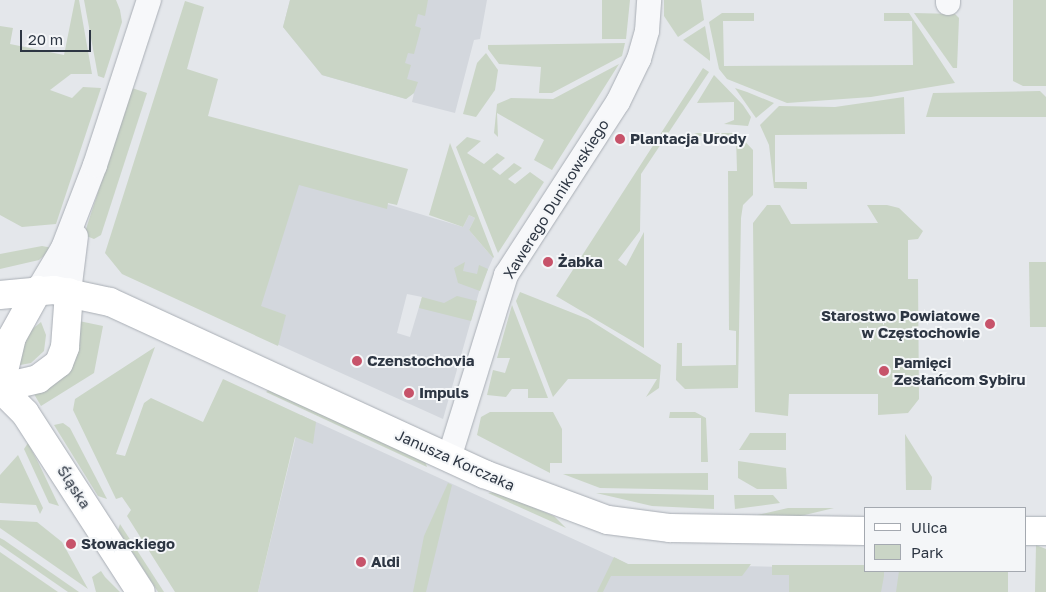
<!DOCTYPE html>
<html>
<head>
<meta charset="utf-8">
<style>
	body { margin:0 }
	#map { position:relative; width:1046px; height:592px; overflow:hidden; background:#e4e7eb; font-family:"Golos Text",sans-serif }
	div>[style] { position:absolute }
	[style*='--x'] { left:calc(var(--x)*1px); top:calc(var(--y)*1px); width:calc(var(--w)*1px); rotate:calc(var(--a)*1deg) }
	.built>* { inset:0; background:#d3d7dd }
	.green>* { inset:0; background:#cad5c6 }
	.roads { filter:drop-shadow(0 0 1px #a9aeb5) drop-shadow(0 0 1px #a9aeb5) }
	.street>* { height:24px; margin:-12px; padding:0 12px; transform-origin:12px; border-radius:12px; background:#f7f8fa }
	.secondary>* { height:28px; margin:-14px; padding:0 14px; transform-origin:14px; border-radius:14px; background:#fff }
	.dots>* { width:14px; height:14px; translate:-50% -50%; box-sizing:border-box; border:2px solid #f4f6f8; border-radius:50% }
	span { translate:-50% -50%; white-space:nowrap; text-align:center; line-height:1.15; -webkit-text-stroke:4px #f4f6f8; paint-order:stroke }
	.poi-label { font-size:15px; color:#2d3643; font-weight:700 }
	.left { translate:0 -50%; text-align:left }
	.right { translate:-100% -50%; text-align:right }
	.street-label { font-size:15px; color:#2d3643 }
	.legend { position:absolute; left:864px; top:507px; width:162px; height:65px; box-sizing:border-box; background:#f4f6f8; border:1px solid #a4a9b0; margin:0; padding:6px 9px; list-style:none; font-size:15px; color:#2d3643 }
	.legend li { display:flex; align-items:center; gap:10px; height:25px }
	.legend b { width:25px; border:1px solid #a4a9b0 }
	.scale { position:absolute; left:20px; top:30px; width:71px; height:22px; box-sizing:border-box; border:2px solid #2d3643; border-top:0; padding-left:6px; font-size:15px; line-height:18px; white-space:nowrap; color:#2d3643; -webkit-text-stroke:4px #f4f6f8; paint-order:stroke }
</style>
</head>
<body>
<div id="map">
	<div class="built">
		<div style="clip-path:polygon(290px 0,487px 0,480px 39px,474px 40px,455px 113px,412px 102px,414px 93px,406px 99px,322px 75px,283px 27px)"></div>
		<div style="clip-path:polygon(evenodd,271px 169px,463px 227px,469px 215px,475px 218px,469px 230px,493px 258px,481px 285px,443px 419px,221px 319px,271px 169px,407px 294px,422px 297px,410px 337px,397px 333px,407px 294px)"></div>
		<div style="clip-path:polygon(301px 415px,628px 564px,1008px 571px,1008px 592px,258px 592px)"></div>
	</div>
	<div class="green">
		<div style="clip-path:polygon(75px 0,79px 0,92px 74px,71px 74px,50px 90px,72px 98px,83px 87px,101px 88px,56px 224px,22px 227px,0 215px,0 26px,13px 28px,10px 44px,64px 55px)"></div>
		<div style="clip-path:polygon(84px 0,116px 0,120px 10px,122px 22px,104px 78px,98px 76px)"></div>
		<div style="clip-path:polygon(290px 0,428px 0,425px 16px,418px 14px,415px 26px,421px 28px,414px 54px,408px 53px,405px 63px,411px 65px,407px 79px,418px 82px,414px 93px,406px 99px,322px 75px,283px 27px)"></div>
		<div style="clip-path:polygon(602px 0,630px 0,626px 39px,602px 39px)"></div>
		<div style="clip-path:polygon(664px 0,701px 0,704px 20px,678px 37px,664px 16px)"></div>
		<div style="clip-path:polygon(1013px 0,1046px 0,1046px 86px,1023px 86px,1013px 81px)"></div>
		<div style="clip-path:polygon(185px 1px,204px 7px,187px 69px,218px 79px,208px 116px,408px 169px,397px 205px,388px 203px,387px 209px,299px 185px,261px 306px,286px 315px,278px 346px,122px 274px,105px 253px)"></div>
		<div style="clip-path:polygon(722px 13px,754px 13px,754px 21px,723px 21px,724px 66px,913px 65px,912px 21px,884px 21px,884px 13px,909px 13px,955px 83px,871px 97px,787px 103px,727px 79px,719px 69px,709px 22px)"></div>
		<div style="clip-path:polygon(914px 13px,955px 14px,959px 18px,957px 68px,953px 68px)"></div>
		<div style="clip-path:polygon(705px 26px,710px 54px,710px 61px,683px 40px)"></div>
		<div style="clip-path:polygon(625px 43px,622px 56px,552px 93px,539px 93px,541px 67px,499px 64px,488px 49px,488px 45px)"></div>
		<div style="clip-path:polygon(486px 53px,498px 70px,495px 90px,476px 117px,463px 114px,477px 63px)"></div>
		<div style="clip-path:polygon(619px 64px,552px 170px,534px 160px,544px 140px,497px 113px,498px 137px,494px 133px,497px 104px,511px 98px,553px 99px)"></div>
		<div style="clip-path:polygon(703px 68px,709px 72px,641px 174px,640px 231px,618px 260px,626px 266px,644px 232px,644px 348px,556px 296px)"></div>
		<div style="clip-path:polygon(714px 75px,743px 105px,751px 117px,748px 126px,724px 124px,734px 120px,734px 102px,697px 103px)"></div>
		<div style="clip-path:polygon(132px 88px,147px 93px,101px 235px,94px 239px,84px 235px)"></div>
		<div style="clip-path:polygon(735px 88px,747px 92px,774px 103px,756px 118px)"></div>
		<div style="clip-path:polygon(1040px 91px,1046px 97px,1046px 117px,926px 117px,933px 93px)"></div>
		<div style="clip-path:polygon(904px 97px,905px 134px,775px 135px,775px 182px,807px 182px,807px 189px,774px 188px,769px 145px,760px 125px,779px 106px,835px 107px)"></div>
		<div style="clip-path:polygon(697px 133px,737px 133px,753px 150px,753px 195px,743px 205px,741px 218px,738px 388px,685px 389px,676px 380px,677px 343px,682px 343px,682px 366px,736px 365px,736px 331px,729px 330px,728px 171px,737px 171px,736px 136px,688px 136px)"></div>
		<div style="clip-path:polygon(467px 137px,481px 141px,467px 153px,484px 164px,497px 153px,505px 158px,492px 169px,500px 175px,514px 163px,522px 168px,508px 179px,515px 184px,530px 172px,544px 182px,498px 253px,456px 147px)"></div>
		<div style="clip-path:polygon(450px 143px,494px 257px,493px 258px,469px 230px,475px 218px,469px 215px,463px 227px,429px 215px)"></div>
		<div style="clip-path:polygon(767px 205px,780px 205px,791px 224px,878px 223px,867px 205px,887px 205px,899px 208px,923px 231px,918px 239px,908px 240px,908px 279px,918px 279px,919px 399px,908px 413px,878px 415px,878px 394px,789px 394px,788px 416px,755px 412px,753px 223px)"></div>
		<div style="clip-path:polygon(42px 246px,53px 248px,39px 260px,0 269px,0 254px)"></div>
		<div style="clip-path:polygon(465px 262px,463px 271px,477px 274px,479px 265px,488px 269px,480px 291px,458px 283px,454px 268px)"></div>
		<div style="clip-path:polygon(1029px 262px,1046px 262px,1046px 327px,1030px 327px)"></div>
		<div style="clip-path:polygon(520px 292px,588px 319px,661px 365px,659px 388px,646px 397px,657px 379px,568px 379px,553px 397px,516px 301px)"></div>
		<div style="clip-path:polygon(457px 296px,477px 301px,471px 321px,419px 308px,422px 297px,444px 303px)"></div>
		<div style="clip-path:polygon(512px 305px,548px 398px,528px 398px,528px 389px,512px 389px,506px 397px,487px 395px,493px 370px,505px 373px,510px 358px,497px 358px)"></div>
		<div style="clip-path:polygon(79px 321px,103px 326px,94px 373px,41px 406px,34px 394px,50px 386px)"></div>
		<div style="clip-path:polygon(41px 322px,46px 335px,44px 351px,31px 363px,15px 366px,30px 331px)"></div>
		<div style="clip-path:polygon(155px 347px,116px 454px,125px 456px,144px 403px,151px 398px,203px 422px,223px 379px,316px 422px,313px 444px,295px 437px,258px 592px,175px 592px,127px 516px,131px 510px,122px 497px,116px 499px,73px 410px,75px 399px)"></div>
		<div style="clip-path:polygon(271px 388px,425px 461px,427px 467px,266px 392px)"></div>
		<div style="clip-path:polygon(490px 412px,553px 412px,562px 429px,562px 463px,550px 463px,550px 473px,477px 435px,481px 417px)"></div>
		<div style="clip-path:polygon(670px 412px,695px 412px,706px 418px,708px 462px,701px 462px,701px 418px,669px 418px)"></div>
		<div style="clip-path:polygon(63px 423px,70px 428px,107px 499px,98px 496px,54px 425px)"></div>
		<div style="clip-path:polygon(750px 433px,786px 433px,786px 450px,739px 450px)"></div>
		<div style="clip-path:polygon(905px 434px,932px 477px,931px 490px,906px 490px)"></div>
		<div style="clip-path:polygon(28px 443px,39px 464px,59px 506px,49px 503px,24px 449px)"></div>
		<div style="clip-path:polygon(18px 455px,43px 508px,40px 514px,36px 505px,0 503px,0 475px)"></div>
		<div style="clip-path:polygon(738px 461px,786px 468px,787px 489px,757px 489px,738px 478px)"></div>
		<div style="clip-path:polygon(708px 473px,708px 490px,600px 488px,563px 474px)"></div>
		<div style="clip-path:polygon(448px 483px,452px 485px,426px 592px,413px 592px,424px 536px)"></div>
		<div style="clip-path:polygon(496px 492px,554px 516px,566px 528px,488px 493px)"></div>
		<div style="clip-path:polygon(596px 493px,714px 495px,714px 509px,652px 506px)"></div>
		<div style="clip-path:polygon(734px 495px,773px 495px,780px 503px,735px 509px)"></div>
		<div style="clip-path:polygon(788px 508px,834px 508px,788px 519px,753px 516px)"></div>
		<div style="clip-path:polygon(0 520px,37px 522px,62px 542px,88px 589px,0 528px)"></div>
		<div style="clip-path:polygon(120px 524px,164px 592px,158px 592px,118px 530px)"></div>
		<div style="clip-path:polygon(0 538px,4px 540px,79px 592px,68px 592px,0 545px)"></div>
		<div style="clip-path:polygon(1036px 545px,1046px 549px,1046px 592px,1035px 592px)"></div>
		<div style="clip-path:polygon(0 552px,58px 592px,0 592px)"></div>
		<div style="clip-path:polygon(614px 557px,628px 564px,751px 564px,742px 576px,611px 576px,603px 592px,597px 592px)"></div>
		<div style="clip-path:polygon(772px 565px,865px 565px,865px 571px,884px 571px,884px 576px,881px 592px,789px 592px,789px 575px,772px 575px)"></div>
		<div style="clip-path:polygon(101px 571px,105px 577px,120px 592px,96px 592px,92px 577px)"></div>
		<div style="clip-path:polygon(899px 571px,1008px 571px,1008px 592px,896px 592px)"></div>
	</div>
	<div class="roads">
		<div class="street">
			<div style="--x:948;--y:3;--w:3;--a:-90"></div>
			<div style="--x:38;--y:290;--w:49;--a:-59.2"></div>
			<div style="--x:63;--y:248;--w:89;--a:-68.9"></div>
			<div style="--x:95;--y:165;--w:174;--a:-71.9"></div>
			<div style="--x:69;--y:292;--w:56;--a:-82.9"></div>
			<div style="--x:449;--y:458;--w:192;--a:-72.7"></div>
			<div style="--x:506;--y:275;--w:206;--a:-57.1"></div>
			<div style="--x:618;--y:102;--w:48;--a:-64"></div>
			<div style="--x:639;--y:59;--w:29;--a:-74"></div>
			<div style="--x:647;--y:31;--w:31;--a:-86"></div>
		</div>
		<div class="secondary">
			<div style="--x:0;--y:295;--w:54;--a:-5.3"></div>
			<div style="--x:54;--y:290;--w:57;--a:12.1"></div>
			<div style="--x:110;--y:302;--w:412;--a:24.7"></div>
			<div style="--x:484;--y:474;--w:132;--a:20.4"></div>
			<div style="--x:608;--y:520;--w:63;--a:7.4"></div>
			<div style="--x:670;--y:528;--w:195;--a:0.9"></div>
			<div style="--x:0;--y:388;--w:35;--a:45"></div>
			<div style="--x:25;--y:413;--w:213;--a:57.1"></div>
			<div style="--x:0;--y:388;--w:39;--a:-13"></div>
			<div style="--x:38;--y:379;--w:26;--a:-37"></div>
			<div style="--x:59;--y:363;--w:17;--a:-69"></div>
			<div style="--x:65;--y:347;--w:55;--a:-85.8"></div>
			<div style="--x:0;--y:388;--w:52;--a:-76.8"></div>
			<div style="--x:12;--y:337;--w:54;--a:-61"></div>
			<div style="--x:1025;--y:531;--w:21;--a:0"></div>
		</div>
	</div>
	<div class="dots">
		<div style="left:620px;top:139px;background:#c7536a"></div>
		<div style="left:548px;top:262px;background:#c7536a"></div>
		<div style="left:990px;top:324px;background:#c7536a"></div>
		<div style="left:357px;top:361px;background:#c7536a"></div>
		<div style="left:884px;top:371px;background:#c7536a"></div>
		<div style="left:409px;top:393px;background:#c7536a"></div>
		<div style="left:71px;top:544px;background:#c7536a"></div>
		<div style="left:361px;top:562px;background:#c7536a"></div>
	</div>
	<div class="poi-label">
		<span class="left" style="left:630px;top:139px">Plantacja Urody</span>
		<span class="left" style="left:558px;top:262px">Żabka</span>
		<span class="right" style="left:980px;top:324px">Starostwo Powiatowe<br>w Częstochowie</span>
		<span class="left" style="left:367px;top:361px">Czenstochovia</span>
		<span class="left" style="left:894px;top:371px">Pamięci<br>Zesłańcom Sybiru</span>
		<span class="left" style="left:419px;top:393px">Impuls</span>
		<span class="left" style="left:81px;top:544px">Słowackiego</span>
		<span class="left" style="left:371px;top:562px">Aldi</span>
	</div>
	<div class="street-label">
		<span style="left:556px;top:199px;rotate:-58deg">Xawerego Dunikowskiego</span>
		<span style="left:455px;top:460px;rotate:24deg">Janusza Korczaka</span>
		<span style="left:74px;top:487px;rotate:57deg">Śląska</span>
	</div>
	<ul class="legend">
	<li><b style="height:6px;background:#fff"></b>Ulica</li>
	<li><b style="height:14px;background:#cad5c6"></b>Park</li>
	</ul>
	<div class="scale">20 m</div>
</div>
</body>
</html>
